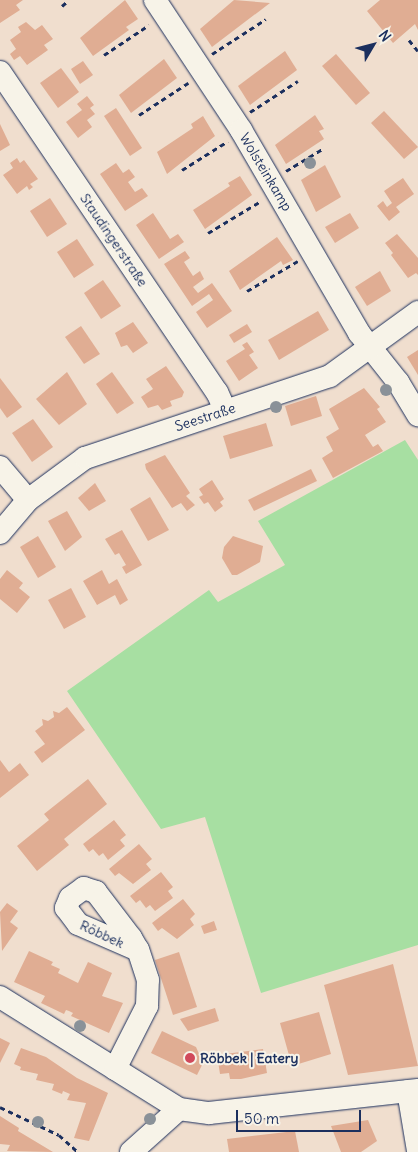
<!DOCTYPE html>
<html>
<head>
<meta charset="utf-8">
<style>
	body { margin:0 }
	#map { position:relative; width:418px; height:1152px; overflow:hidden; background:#f0dece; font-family:Delius,sans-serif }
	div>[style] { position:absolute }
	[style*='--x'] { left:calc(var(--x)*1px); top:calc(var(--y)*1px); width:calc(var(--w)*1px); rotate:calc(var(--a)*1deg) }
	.green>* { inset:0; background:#a7dfa2 }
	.building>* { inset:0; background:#e0ad93 }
	.path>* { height:3px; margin-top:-1.5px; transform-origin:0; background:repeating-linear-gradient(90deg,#1b2f5e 0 5px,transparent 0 9px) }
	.roads { filter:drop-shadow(0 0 1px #1b2f5e) drop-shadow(0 0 1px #1b2f5e) }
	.minor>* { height:22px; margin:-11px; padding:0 11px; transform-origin:11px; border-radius:11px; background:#f7f3e8 }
	.trees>* { width:12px; height:12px; margin:-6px; border-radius:50%; background:#8a9198 }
	.dots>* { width:14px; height:14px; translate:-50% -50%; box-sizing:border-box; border:2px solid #f7f3e8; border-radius:50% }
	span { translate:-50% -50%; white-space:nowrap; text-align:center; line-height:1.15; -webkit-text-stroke:4px #f7f3e8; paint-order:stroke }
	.street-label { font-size:14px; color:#1b2f5e }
	.poi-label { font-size:14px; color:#1b2f5e; font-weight:700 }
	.left { translate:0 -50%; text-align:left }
	.north { position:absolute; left:348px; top:20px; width:50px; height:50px; -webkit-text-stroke:4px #f7f3e8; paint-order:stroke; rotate:53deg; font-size:14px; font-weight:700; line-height:20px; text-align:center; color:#1b2f5e }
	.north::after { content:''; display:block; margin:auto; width:18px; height:22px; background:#1b2f5e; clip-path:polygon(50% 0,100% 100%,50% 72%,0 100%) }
	.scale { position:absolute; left:236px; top:1110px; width:125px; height:22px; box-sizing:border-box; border:2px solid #1b2f5e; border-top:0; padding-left:6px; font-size:15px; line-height:18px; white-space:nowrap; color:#1b2f5e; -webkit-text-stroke:4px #f7f3e8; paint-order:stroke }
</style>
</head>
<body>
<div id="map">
	<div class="green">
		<div style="clip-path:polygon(405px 440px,418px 460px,418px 945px,261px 993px,205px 817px,161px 829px,67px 691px,209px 590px,218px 602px,285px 565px,258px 521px)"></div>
	</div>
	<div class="building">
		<div style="clip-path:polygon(0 0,23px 0,16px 5px,20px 10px,0 23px)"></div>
		<div style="clip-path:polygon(125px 0,138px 19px,126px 27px,129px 30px,93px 56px,80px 38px)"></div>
		<div style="clip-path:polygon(234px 0,270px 3px,212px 47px,200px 29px)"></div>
		<div style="clip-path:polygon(380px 0,418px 0,418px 30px,415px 24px,393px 43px,367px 11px)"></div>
		<div style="clip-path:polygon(26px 22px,35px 30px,42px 25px,53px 39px,44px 45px,48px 50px,27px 65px,20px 56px,14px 60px,10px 54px,16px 49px,10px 40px,21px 32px,18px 27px)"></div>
		<div style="clip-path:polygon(285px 51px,297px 70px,250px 105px,238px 86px)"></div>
		<div style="clip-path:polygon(336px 54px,370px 93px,356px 105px,322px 66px)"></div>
		<div style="clip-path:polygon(164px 59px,177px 78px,131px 113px,119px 95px)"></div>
		<div style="clip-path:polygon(83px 61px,93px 75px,80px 84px,71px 69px)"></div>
		<div style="clip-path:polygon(61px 68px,79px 92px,58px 108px,40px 83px)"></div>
		<div style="clip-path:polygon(87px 96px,94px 105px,90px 108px,95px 114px,87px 120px,92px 127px,78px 138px,66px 122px,82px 110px,77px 104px)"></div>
		<div style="clip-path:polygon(116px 108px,142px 148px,130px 156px,104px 116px)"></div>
		<div style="clip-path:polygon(384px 111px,418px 147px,404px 159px,371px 123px)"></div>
		<div style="clip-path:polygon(315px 115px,324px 129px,319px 131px,324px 139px,286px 164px,275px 145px)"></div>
		<div style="clip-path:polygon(203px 116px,215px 136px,167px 174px,157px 152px,193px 128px,191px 124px)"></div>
		<div style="clip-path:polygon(0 124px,10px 145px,0 151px)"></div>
		<div style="clip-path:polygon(17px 158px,20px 163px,24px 160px,38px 179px,30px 184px,33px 187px,29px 190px,27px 186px,17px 194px,3px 175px,13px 168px,10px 163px)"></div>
		<div style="clip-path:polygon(116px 163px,123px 173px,129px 169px,135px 177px,128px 182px,135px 192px,142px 188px,148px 196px,125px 211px,100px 174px)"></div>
		<div style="clip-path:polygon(325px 165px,341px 197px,316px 212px,301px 180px)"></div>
		<div style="clip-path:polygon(240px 176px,252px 195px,205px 229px,193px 210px,230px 186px,228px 183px)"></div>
		<div style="clip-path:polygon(403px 178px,414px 194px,396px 207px,400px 212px,389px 221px,377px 206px,383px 201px,387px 207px,392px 203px,384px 191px)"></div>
		<div style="clip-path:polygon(50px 198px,67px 224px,47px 237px,30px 211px)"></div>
		<div style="clip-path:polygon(153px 213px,170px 239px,178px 234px,184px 242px,159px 259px,136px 225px)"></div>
		<div style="clip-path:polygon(350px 213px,359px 228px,335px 243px,325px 227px)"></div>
		<div style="clip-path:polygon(397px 234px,418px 258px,418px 275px,416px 273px,408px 278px,391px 255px,393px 253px,385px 243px)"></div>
		<div style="clip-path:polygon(277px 237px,293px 260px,283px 265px,281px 261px,240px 290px,229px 271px)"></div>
		<div style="clip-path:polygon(77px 239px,94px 265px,74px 278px,57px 252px)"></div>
		<div style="clip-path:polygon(185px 251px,190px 258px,184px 262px,193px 276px,200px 271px,204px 279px,193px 287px,198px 293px,212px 283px,232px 311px,207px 328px,196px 312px,213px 300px,209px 294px,192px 306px,164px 264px)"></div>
		<div style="clip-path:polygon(380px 271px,391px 291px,367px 306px,355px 287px)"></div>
		<div style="clip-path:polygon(103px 280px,121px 306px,101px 319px,84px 293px)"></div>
		<div style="clip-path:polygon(318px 311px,329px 330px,279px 360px,268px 340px)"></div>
		<div style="clip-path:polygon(133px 322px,148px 343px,133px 353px,127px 345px,121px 347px,115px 333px)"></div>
		<div style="clip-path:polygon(247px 324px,252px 332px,234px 343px,229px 335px)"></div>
		<div style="clip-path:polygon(81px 326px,100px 354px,84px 364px,65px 337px)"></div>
		<div style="clip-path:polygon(247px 342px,254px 352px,249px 355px,258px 368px,239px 381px,226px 361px,245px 349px,242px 345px)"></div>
		<div style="clip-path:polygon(418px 350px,418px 375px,407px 357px)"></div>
		<div style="clip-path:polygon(166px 366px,184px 392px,182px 397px,170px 401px,172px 406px,162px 410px,158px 405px,148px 408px,141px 397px,153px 389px,146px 379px)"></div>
		<div style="clip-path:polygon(67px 372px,87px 404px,59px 425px,36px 399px)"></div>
		<div style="clip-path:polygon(112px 372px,134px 403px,117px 414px,96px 384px)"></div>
		<div style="clip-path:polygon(0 378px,22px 407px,7px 418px,0 408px)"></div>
		<div style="clip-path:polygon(364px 388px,380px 407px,377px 409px,386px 422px,365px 435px,373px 447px,378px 444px,383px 451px,333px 478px,322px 458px,333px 451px,326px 437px,339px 429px,329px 409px)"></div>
		<div style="clip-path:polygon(316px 396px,322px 416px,291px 426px,285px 406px)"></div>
		<div style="clip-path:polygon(33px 419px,53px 447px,32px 462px,12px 433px)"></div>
		<div style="clip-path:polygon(266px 423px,273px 446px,230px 459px,223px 436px)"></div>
		<div style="clip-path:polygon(165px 455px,190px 493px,186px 496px,195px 505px,187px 511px,181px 503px,172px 508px,146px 469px,145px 464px)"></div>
		<div style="clip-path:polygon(311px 469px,317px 481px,254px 511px,248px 500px)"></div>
		<div style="clip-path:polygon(212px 480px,224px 499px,220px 502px,223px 506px,215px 512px,208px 502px,204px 504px,199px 497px,203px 495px,199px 489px)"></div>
		<div style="clip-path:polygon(95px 483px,106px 501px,89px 511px,78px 498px)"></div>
		<div style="clip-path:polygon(150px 497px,169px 530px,148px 541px,130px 509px)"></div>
		<div style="clip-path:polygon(67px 511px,82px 537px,65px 551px,48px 521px)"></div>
		<div style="clip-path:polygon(122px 530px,142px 565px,126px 574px,122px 567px,126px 565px,119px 553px,115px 555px,105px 539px)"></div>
		<div style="clip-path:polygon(38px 536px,56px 567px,38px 578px,20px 547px)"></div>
		<div style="clip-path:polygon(233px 536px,263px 546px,260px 562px,237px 575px,232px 575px,222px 558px,224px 547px)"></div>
		<div style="clip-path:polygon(7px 570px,23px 583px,19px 588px,30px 597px,17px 613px,0 599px,0 579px)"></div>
		<div style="clip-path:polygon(102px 570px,109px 584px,117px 579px,128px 600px,120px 605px,115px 595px,97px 605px,83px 581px)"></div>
		<div style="clip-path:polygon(71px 588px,86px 617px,64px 629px,48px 600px)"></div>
		<div style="clip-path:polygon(67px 707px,85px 730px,42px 763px,34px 752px,45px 744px,35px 731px,43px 725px,42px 719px,48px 721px,54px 717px,53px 711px,59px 713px)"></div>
		<div style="clip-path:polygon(0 760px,9px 772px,20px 763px,29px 775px,0 798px)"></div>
		<div style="clip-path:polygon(88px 779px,107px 804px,64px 839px,69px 845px,37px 871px,17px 846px,49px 820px,44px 814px)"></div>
		<div style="clip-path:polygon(114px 820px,126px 835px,120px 840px,125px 846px,108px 860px,103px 853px,99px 856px,93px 849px,89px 852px,83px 844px)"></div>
		<div style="clip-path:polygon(139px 844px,152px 859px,146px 864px,151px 870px,133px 884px,119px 873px,115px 876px,109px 869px)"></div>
		<div style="clip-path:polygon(161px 872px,173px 887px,168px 891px,173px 898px,155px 911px,150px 905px,146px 908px,140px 900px,136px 903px,130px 896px)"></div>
		<div style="clip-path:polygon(183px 899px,195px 914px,190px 919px,194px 925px,177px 939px,162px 928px,158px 931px,152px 923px)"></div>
		<div style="clip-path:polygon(7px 903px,18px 911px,10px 922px,18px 928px,2px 951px,0 912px)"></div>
		<div style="clip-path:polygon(214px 921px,217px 930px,204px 934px,201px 926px)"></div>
		<div style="clip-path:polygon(29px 951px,53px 962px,51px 965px,60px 969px,58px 973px,78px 983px,88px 962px,112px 973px,102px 996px,123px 1003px,109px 1033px,71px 1016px,73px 1013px,69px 1011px,66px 1010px,64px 1014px,41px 1003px,45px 996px,14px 982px)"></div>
		<div style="clip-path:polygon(179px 952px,197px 1007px,173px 1015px,155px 960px)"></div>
		<div style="clip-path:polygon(393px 964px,418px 1066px,348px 1075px,324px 985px)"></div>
		<div style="clip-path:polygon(215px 1008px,219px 1021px,188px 1031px,180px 1019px)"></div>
		<div style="clip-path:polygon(319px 1012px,331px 1054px,292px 1066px,280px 1023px)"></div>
		<div style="clip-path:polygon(162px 1031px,196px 1047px,203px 1063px,197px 1075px,151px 1053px)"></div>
		<div style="clip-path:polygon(0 1038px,10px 1043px,0 1063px)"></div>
		<div style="clip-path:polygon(21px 1048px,46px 1057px,77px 1078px,108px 1093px,89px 1141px,74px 1138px,86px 1103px,67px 1100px,70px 1094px,63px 1091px,62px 1094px,52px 1090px,54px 1084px,36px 1080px,38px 1074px,20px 1070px,21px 1067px,14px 1064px)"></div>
		<div style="clip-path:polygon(263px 1049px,267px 1073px,241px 1079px,230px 1079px,229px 1073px,220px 1074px,217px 1055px)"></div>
		<div style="clip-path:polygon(0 1116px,19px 1128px,18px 1131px,53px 1152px,7px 1151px,10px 1145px,0 1144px)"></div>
		<div style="clip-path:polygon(368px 1120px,377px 1141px,361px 1152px,341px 1152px,331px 1126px)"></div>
		<div style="clip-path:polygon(295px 1131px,299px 1152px,229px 1152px,227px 1139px)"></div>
	</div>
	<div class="path">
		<div style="--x:62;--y:6;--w:9;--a:-41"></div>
		<div style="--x:409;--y:40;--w:14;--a:51"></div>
		<div style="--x:212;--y:54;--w:64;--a:-32.9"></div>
		<div style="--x:104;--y:55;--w:54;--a:-33.7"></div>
		<div style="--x:250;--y:112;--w:57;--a:-32.9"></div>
		<div style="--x:139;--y:115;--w:59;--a:-33.1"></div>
		<div style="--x:182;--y:170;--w:54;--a:-32.2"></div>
		<div style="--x:286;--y:171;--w:44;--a:-31.2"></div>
		<div style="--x:208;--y:233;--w:62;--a:-31.1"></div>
		<div style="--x:247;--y:291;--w:59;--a:-30.5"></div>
		<div style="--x:0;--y:1107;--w:65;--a:25.4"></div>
		<div style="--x:59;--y:1135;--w:25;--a:42"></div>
	</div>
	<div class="roads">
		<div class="minor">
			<div style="--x:155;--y:0;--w:156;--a:56.5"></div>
			<div style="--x:241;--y:130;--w:235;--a:59.8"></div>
			<div style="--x:359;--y:333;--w:63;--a:51.5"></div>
			<div style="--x:398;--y:382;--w:39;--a:59"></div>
			<div style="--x:0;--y:72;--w:387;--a:55.9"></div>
			<div style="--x:217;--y:392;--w:20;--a:66"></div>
			<div style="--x:0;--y:467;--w:43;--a:49.7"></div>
			<div style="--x:0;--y:533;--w:43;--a:-49.7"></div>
			<div style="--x:28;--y:500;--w:71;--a:-36.4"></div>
			<div style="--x:85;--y:458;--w:258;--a:-18.5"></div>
			<div style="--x:330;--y:376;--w:109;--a:-36"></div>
			<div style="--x:0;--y:997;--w:211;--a:32"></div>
			<div style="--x:179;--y:1109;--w:30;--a:8"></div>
			<div style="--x:209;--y:1113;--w:210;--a:-6.3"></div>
			<div style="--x:115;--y:1069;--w:71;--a:-63.1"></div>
			<div style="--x:147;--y:1006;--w:26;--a:-88"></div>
			<div style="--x:148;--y:980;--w:32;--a:-108"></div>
			<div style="--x:138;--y:950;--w:14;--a:-120"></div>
			<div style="--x:131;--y:938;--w:58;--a:-127.3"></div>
			<div style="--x:96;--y:892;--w:13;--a:-162"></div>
			<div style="--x:84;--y:888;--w:17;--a:144"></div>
			<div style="--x:70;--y:898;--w:11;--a:112"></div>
			<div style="--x:66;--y:908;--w:20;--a:53"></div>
			<div style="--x:78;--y:924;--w:65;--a:23.4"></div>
			<div style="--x:408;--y:1091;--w:61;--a:80.5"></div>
			<div style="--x:131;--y:1152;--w:64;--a:-41.9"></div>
		</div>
	</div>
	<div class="trees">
		<div style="left:310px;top:163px"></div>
		<div style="left:386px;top:390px"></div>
		<div style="left:276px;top:407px"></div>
		<div style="left:80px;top:1026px"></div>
		<div style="left:150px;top:1119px"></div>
		<div style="left:38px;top:1122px"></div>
	</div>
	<div class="dots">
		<div style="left:190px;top:1058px;background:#d1495b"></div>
	</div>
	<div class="street-label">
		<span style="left:266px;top:172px;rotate:59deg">Wolsteinkamp</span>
		<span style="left:114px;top:240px;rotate:56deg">Staudingerstraße</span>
		<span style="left:205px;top:417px;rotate:-18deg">Seestraße</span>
		<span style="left:102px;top:934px;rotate:25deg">Röbbek</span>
	</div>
	<div class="poi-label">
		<span class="left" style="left:200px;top:1058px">Röbbek | Eatery</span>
	</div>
	<div class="north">N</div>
	<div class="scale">50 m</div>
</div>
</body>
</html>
